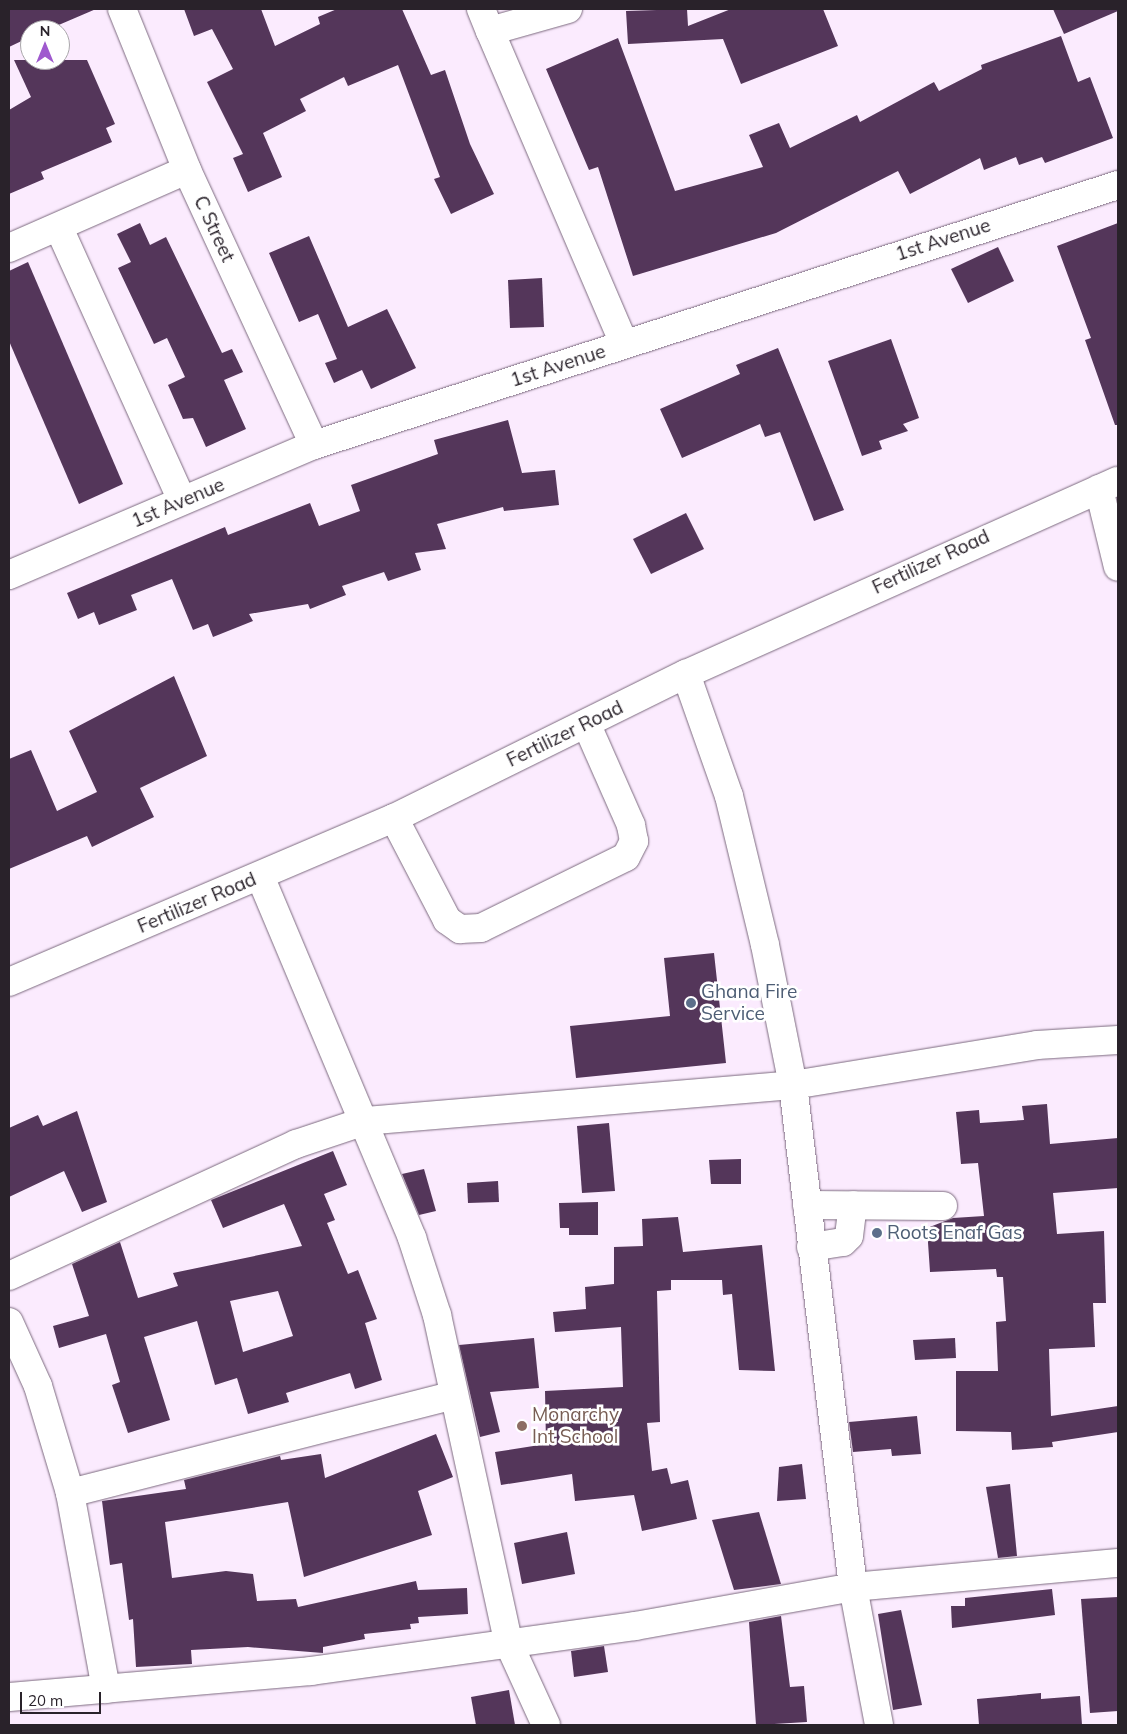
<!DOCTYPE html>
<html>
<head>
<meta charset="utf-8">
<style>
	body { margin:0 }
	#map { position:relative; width:1127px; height:1734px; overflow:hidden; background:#fbebfe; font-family:Mulish,sans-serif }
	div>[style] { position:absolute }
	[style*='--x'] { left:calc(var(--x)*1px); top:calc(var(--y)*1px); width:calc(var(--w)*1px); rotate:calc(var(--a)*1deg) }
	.building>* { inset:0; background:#54365a }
	.roads { filter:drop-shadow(0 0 1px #7c6a7f) drop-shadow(0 0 1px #7c6a7f) }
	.minor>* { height:28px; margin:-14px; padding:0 14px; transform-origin:14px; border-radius:14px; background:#fff }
	.dots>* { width:14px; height:14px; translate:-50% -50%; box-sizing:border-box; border:2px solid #fff; border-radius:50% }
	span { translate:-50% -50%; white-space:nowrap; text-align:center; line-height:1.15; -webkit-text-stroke:5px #fff; paint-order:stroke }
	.street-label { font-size:19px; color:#29222a }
	.service-label { font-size:19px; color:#4e5e75 }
	.left { translate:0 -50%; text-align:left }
	.education-label { font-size:19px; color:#785e54 }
	.frame { position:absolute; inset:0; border:10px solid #29222a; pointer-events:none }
	.north { position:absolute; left:20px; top:20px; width:50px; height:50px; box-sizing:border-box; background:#fff; border:1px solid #a9a7aa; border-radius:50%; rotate:0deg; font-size:14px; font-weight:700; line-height:20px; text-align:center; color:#29222a }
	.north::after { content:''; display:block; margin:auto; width:18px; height:22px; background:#9f59ce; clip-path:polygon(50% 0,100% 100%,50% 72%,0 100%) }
	.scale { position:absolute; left:20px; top:1692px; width:81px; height:22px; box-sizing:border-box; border:2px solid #29222a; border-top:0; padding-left:6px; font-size:15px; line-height:18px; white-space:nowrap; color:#29222a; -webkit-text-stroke:4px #fff; paint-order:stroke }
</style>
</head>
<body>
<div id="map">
	<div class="building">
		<div style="clip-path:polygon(9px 9px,96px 9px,47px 30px,30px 30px,30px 37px,9px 47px)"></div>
		<div style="clip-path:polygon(184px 9px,261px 9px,275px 46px,320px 24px,318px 17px,337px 9px,402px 9px,431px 75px,445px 70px,470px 144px,494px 194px,451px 214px,434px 179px,440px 177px,398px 65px,348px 86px,344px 77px,300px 99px,306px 111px,263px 133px,282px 177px,248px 192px,233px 158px,243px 154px,207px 82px,233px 69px,212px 29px,194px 36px)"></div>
		<div style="clip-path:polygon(687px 9px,688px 26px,731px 9px,823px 9px,838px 46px,741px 84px,723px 39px,628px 44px,626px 11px)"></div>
		<div style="clip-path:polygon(1053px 9px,1118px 9px,1118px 11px,1064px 34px)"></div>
		<div style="clip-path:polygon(1061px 36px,1078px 82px,1090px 77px,1113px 138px,1045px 163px,1042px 157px,1019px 165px,1016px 157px,984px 170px,980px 158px,910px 194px,898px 171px,776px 233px,633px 276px,598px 167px,589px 170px,546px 69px,618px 38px,675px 191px,763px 167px,749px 135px,779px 123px,790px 148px,857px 115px,860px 122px,934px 82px,939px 91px,982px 69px,981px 65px)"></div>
		<div style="clip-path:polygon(14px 60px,87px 60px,115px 124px,106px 128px,112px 142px,41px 172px,44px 179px,9px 194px,9px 110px,31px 97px)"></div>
		<div style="clip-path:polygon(140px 223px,150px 245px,166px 237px,222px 353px,232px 349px,243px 372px,224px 380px,246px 429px,206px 447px,193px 418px,183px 419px,168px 385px,185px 377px,167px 338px,154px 344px,118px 268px,131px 262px,117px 234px)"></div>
		<div style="clip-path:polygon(1118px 223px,1118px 425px,1115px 425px,1085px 340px,1091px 338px,1057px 246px)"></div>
		<div style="clip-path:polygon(309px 236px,348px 327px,387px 309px,416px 368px,371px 389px,362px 370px,334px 383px,325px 363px,337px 359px,318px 314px,299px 322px,269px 253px)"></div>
		<div style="clip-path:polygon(998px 247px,1014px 281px,968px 303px,951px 269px)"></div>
		<div style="clip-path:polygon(28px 262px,123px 484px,79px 504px,9px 341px,9px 271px)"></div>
		<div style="clip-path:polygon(542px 278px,544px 327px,510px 328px,508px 280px)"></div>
		<div style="clip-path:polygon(891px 339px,919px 418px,903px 424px,908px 431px,879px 441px,882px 449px,862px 456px,828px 361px)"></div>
		<div style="clip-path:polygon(778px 348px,844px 510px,814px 521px,780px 432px,765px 437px,760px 424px,682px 458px,660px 409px,740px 374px,736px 365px)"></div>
		<div style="clip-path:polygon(508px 420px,522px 473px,555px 470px,559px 505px,504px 511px,503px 507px,437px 524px,446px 549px,415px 553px,421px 570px,388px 581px,384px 572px,342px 586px,346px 595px,310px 609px,308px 604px,249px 614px,253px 621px,213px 637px,208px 624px,193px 630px,172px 579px,131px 595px,137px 610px,99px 625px,94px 612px,78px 619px,67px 593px,225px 527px,228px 535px,310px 503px,319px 526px,360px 511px,351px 485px,438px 454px,434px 440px)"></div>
		<div style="clip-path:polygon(686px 513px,704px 549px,651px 574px,633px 539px)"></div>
		<div style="clip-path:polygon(174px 676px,207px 756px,140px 788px,154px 817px,92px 847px,87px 836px,9px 869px,9px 759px,31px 750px,57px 811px,97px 792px,69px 731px)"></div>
		<div style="clip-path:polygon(714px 953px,726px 1063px,576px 1078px,570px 1026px,670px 1016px,664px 958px)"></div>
		<div style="clip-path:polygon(1047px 1104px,1050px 1144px,1118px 1138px,1118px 1188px,1053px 1193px,1057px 1234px,1104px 1231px,1106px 1303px,1093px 1303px,1095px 1347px,1049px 1349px,1051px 1416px,1118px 1406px,1118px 1432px,1052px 1442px,1053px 1447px,1012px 1450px,1011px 1432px,956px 1431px,956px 1371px,998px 1371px,996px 1322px,1006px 1321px,1003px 1277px,997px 1277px,996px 1269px,930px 1272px,927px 1228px,953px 1218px,984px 1216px,978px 1163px,961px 1164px,956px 1112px,979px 1110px,980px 1123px,1024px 1120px,1022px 1106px)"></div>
		<div style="clip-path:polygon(77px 1111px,107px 1202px,82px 1212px,64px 1171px,9px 1197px,9px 1128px,38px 1115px,43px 1126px)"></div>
		<div style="clip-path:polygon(609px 1123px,615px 1191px,582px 1193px,577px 1126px)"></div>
		<div style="clip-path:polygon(evenodd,333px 1151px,347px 1185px,324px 1194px,335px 1220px,327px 1223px,348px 1274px,358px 1270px,377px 1319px,365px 1323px,382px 1380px,355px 1389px,350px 1373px,286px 1393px,289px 1402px,248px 1414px,237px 1378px,215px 1385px,197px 1321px,144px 1337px,170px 1420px,128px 1433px,112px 1385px,120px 1382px,106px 1334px,59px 1348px,53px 1326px,89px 1316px,72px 1264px,120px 1242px,138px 1298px,178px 1286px,173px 1273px,302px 1246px,284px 1204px,223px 1228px,211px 1200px,333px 1151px,278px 1291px,293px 1336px,243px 1352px,230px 1301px,278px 1291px)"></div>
		<div style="clip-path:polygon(741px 1159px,741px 1184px,711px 1184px,709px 1160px)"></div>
		<div style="clip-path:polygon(424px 1169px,436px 1211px,419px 1215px,402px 1174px)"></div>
		<div style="clip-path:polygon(498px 1181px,499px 1202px,468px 1203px,467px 1183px)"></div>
		<div style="clip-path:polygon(598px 1202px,598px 1235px,569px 1235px,569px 1228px,560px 1228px,559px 1203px)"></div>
		<div style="clip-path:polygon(678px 1217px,683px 1252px,762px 1245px,775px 1371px,739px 1370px,732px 1294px,723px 1295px,722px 1280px,671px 1280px,671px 1290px,657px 1291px,660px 1422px,647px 1423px,652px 1471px,667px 1468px,671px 1484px,688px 1480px,697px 1519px,642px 1531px,634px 1495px,575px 1501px,572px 1474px,501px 1485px,495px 1452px,546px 1444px,545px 1391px,623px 1387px,621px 1327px,555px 1332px,553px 1312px,586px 1309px,585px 1287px,614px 1284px,614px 1247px,643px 1246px,642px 1219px)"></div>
		<div style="clip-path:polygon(534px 1338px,539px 1388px,490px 1392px,500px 1432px,480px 1437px,459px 1345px)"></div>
		<div style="clip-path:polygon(955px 1338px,956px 1358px,915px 1360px,913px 1340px)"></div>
		<div style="clip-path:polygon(917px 1416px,921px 1454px,892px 1456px,891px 1449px,853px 1452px,849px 1422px)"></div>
		<div style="clip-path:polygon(436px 1434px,453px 1477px,418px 1491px,432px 1535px,304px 1577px,288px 1502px,165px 1522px,172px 1578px,226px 1571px,253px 1574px,257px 1601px,296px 1599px,298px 1607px,416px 1581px,418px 1590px,467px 1588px,468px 1614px,418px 1617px,419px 1623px,410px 1624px,411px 1629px,364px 1634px,365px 1639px,323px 1647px,323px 1653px,248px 1647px,191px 1650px,192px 1664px,136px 1667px,133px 1619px,129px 1620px,122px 1563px,110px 1565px,102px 1501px,186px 1489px,184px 1480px,280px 1456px,281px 1460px,321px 1454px,325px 1478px)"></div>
		<div style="clip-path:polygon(802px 1464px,806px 1499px,777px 1501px,779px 1467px)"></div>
		<div style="clip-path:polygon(1010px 1484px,1017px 1556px,998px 1558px,986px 1487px)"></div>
		<div style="clip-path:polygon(759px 1512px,781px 1584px,734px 1590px,712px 1520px)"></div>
		<div style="clip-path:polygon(567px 1532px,575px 1574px,522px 1584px,514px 1543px)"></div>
		<div style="clip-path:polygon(1052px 1589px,1055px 1615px,952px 1628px,951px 1606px,965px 1606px,965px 1598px)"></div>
		<div style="clip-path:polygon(1118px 1597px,1118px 1711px,1090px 1713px,1081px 1599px)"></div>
		<div style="clip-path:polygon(901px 1610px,922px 1705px,893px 1710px,878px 1614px)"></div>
		<div style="clip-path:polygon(781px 1616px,790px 1687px,804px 1686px,807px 1722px,756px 1725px,749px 1622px)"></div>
		<div style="clip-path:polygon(604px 1646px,608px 1672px,574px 1677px,571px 1651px)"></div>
		<div style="clip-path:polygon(509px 1690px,515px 1725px,476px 1725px,471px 1697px)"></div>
		<div style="clip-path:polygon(1041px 1693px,1041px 1699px,1080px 1696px,1082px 1725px,979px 1725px,977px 1699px)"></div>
	</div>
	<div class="roads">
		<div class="minor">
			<div style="--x:122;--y:9;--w:174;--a:68"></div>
			<div style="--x:187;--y:170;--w:303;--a:65.2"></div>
			<div style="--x:481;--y:9;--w:24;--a:68"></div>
			<div style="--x:568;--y:9;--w:81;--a:164.2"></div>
			<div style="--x:490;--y:31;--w:340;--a:66.8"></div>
			<div style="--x:59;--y:228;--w:299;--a:65.7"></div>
			<div style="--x:9;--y:248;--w:194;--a:-23.7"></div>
			<div style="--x:1099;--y:489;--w:80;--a:76.3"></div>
			<div style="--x:9;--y:575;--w:332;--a:-23.1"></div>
			<div style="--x:314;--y:445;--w:845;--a:-17.92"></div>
			<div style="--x:686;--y:674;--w:129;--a:70.6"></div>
			<div style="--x:729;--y:796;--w:153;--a:76.4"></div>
			<div style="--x:765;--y:945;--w:143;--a:78.7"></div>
			<div style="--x:793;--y:1085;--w:506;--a:83.18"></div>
			<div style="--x:853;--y:1587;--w:140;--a:79.3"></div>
			<div style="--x:394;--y:818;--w:115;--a:62.5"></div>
			<div style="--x:447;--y:920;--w:16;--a:35"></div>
			<div style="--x:460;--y:929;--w:21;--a:-3"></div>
			<div style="--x:481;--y:928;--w:161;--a:-26.1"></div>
			<div style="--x:626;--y:857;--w:18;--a:-63"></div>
			<div style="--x:634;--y:841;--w:16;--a:-101"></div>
			<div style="--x:631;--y:825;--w:111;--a:-113.8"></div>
			<div style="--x:260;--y:876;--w:393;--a:67.2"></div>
			<div style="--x:412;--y:1238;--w:81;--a:72"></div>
			<div style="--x:437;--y:1315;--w:337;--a:77.7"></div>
			<div style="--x:509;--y:1644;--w:89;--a:65.4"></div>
			<div style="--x:9;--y:982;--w:418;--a:-23.1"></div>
			<div style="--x:394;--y:818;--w:326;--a:-26.3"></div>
			<div style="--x:686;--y:674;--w:473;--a:-24.1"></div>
			<div style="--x:807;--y:1205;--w:136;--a:0.4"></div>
			<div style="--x:811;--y:1247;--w:32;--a:-9"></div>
			<div style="--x:843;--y:1242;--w:8;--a:-45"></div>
			<div style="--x:849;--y:1236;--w:31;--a:-83"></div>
			<div style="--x:9;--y:1276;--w:316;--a:-24.7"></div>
			<div style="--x:296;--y:1144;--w:73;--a:-18.4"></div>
			<div style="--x:365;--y:1121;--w:430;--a:-4.8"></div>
			<div style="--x:793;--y:1085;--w:247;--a:-9.3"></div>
			<div style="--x:1037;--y:1045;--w:81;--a:-3.5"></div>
			<div style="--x:9;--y:1322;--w:70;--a:65.6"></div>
			<div style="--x:38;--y:1386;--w:112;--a:73.3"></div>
			<div style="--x:106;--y:1689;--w:199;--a:-100.4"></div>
			<div style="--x:70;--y:1493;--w:396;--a:-14.3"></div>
			<div style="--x:9;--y:1697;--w:303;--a:-4.9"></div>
			<div style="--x:311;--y:1671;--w:327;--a:-7.9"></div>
			<div style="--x:635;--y:1626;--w:221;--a:-10.1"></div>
			<div style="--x:853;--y:1587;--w:266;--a:-5.2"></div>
		</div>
	</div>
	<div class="dots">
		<div style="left:691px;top:1003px;background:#5c6f8a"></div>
		<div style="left:877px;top:1233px;background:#5c6f8a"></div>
		<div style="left:522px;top:1426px;background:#8d6e63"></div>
	</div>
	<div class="street-label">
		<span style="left:214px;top:229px;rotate:65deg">C Street</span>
		<span style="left:943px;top:240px;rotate:-18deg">1st Avenue</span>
		<span style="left:558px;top:366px;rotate:-18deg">1st Avenue</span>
		<span style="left:178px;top:503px;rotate:-23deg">1st Avenue</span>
		<span style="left:931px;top:562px;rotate:-25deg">Fertilizer Road</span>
		<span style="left:565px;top:734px;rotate:-26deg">Fertilizer Road</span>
		<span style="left:197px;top:903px;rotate:-23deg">Fertilizer Road</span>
	</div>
	<div class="service-label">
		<span class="left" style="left:701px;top:1003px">Ghana Fire<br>Service</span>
		<span class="left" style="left:887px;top:1233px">Roots Enaf Gas</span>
	</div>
	<div class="education-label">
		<span class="left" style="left:532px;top:1426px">Monarchy<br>Int School</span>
	</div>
	<div class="frame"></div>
	<div class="north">N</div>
	<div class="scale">20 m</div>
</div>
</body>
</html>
